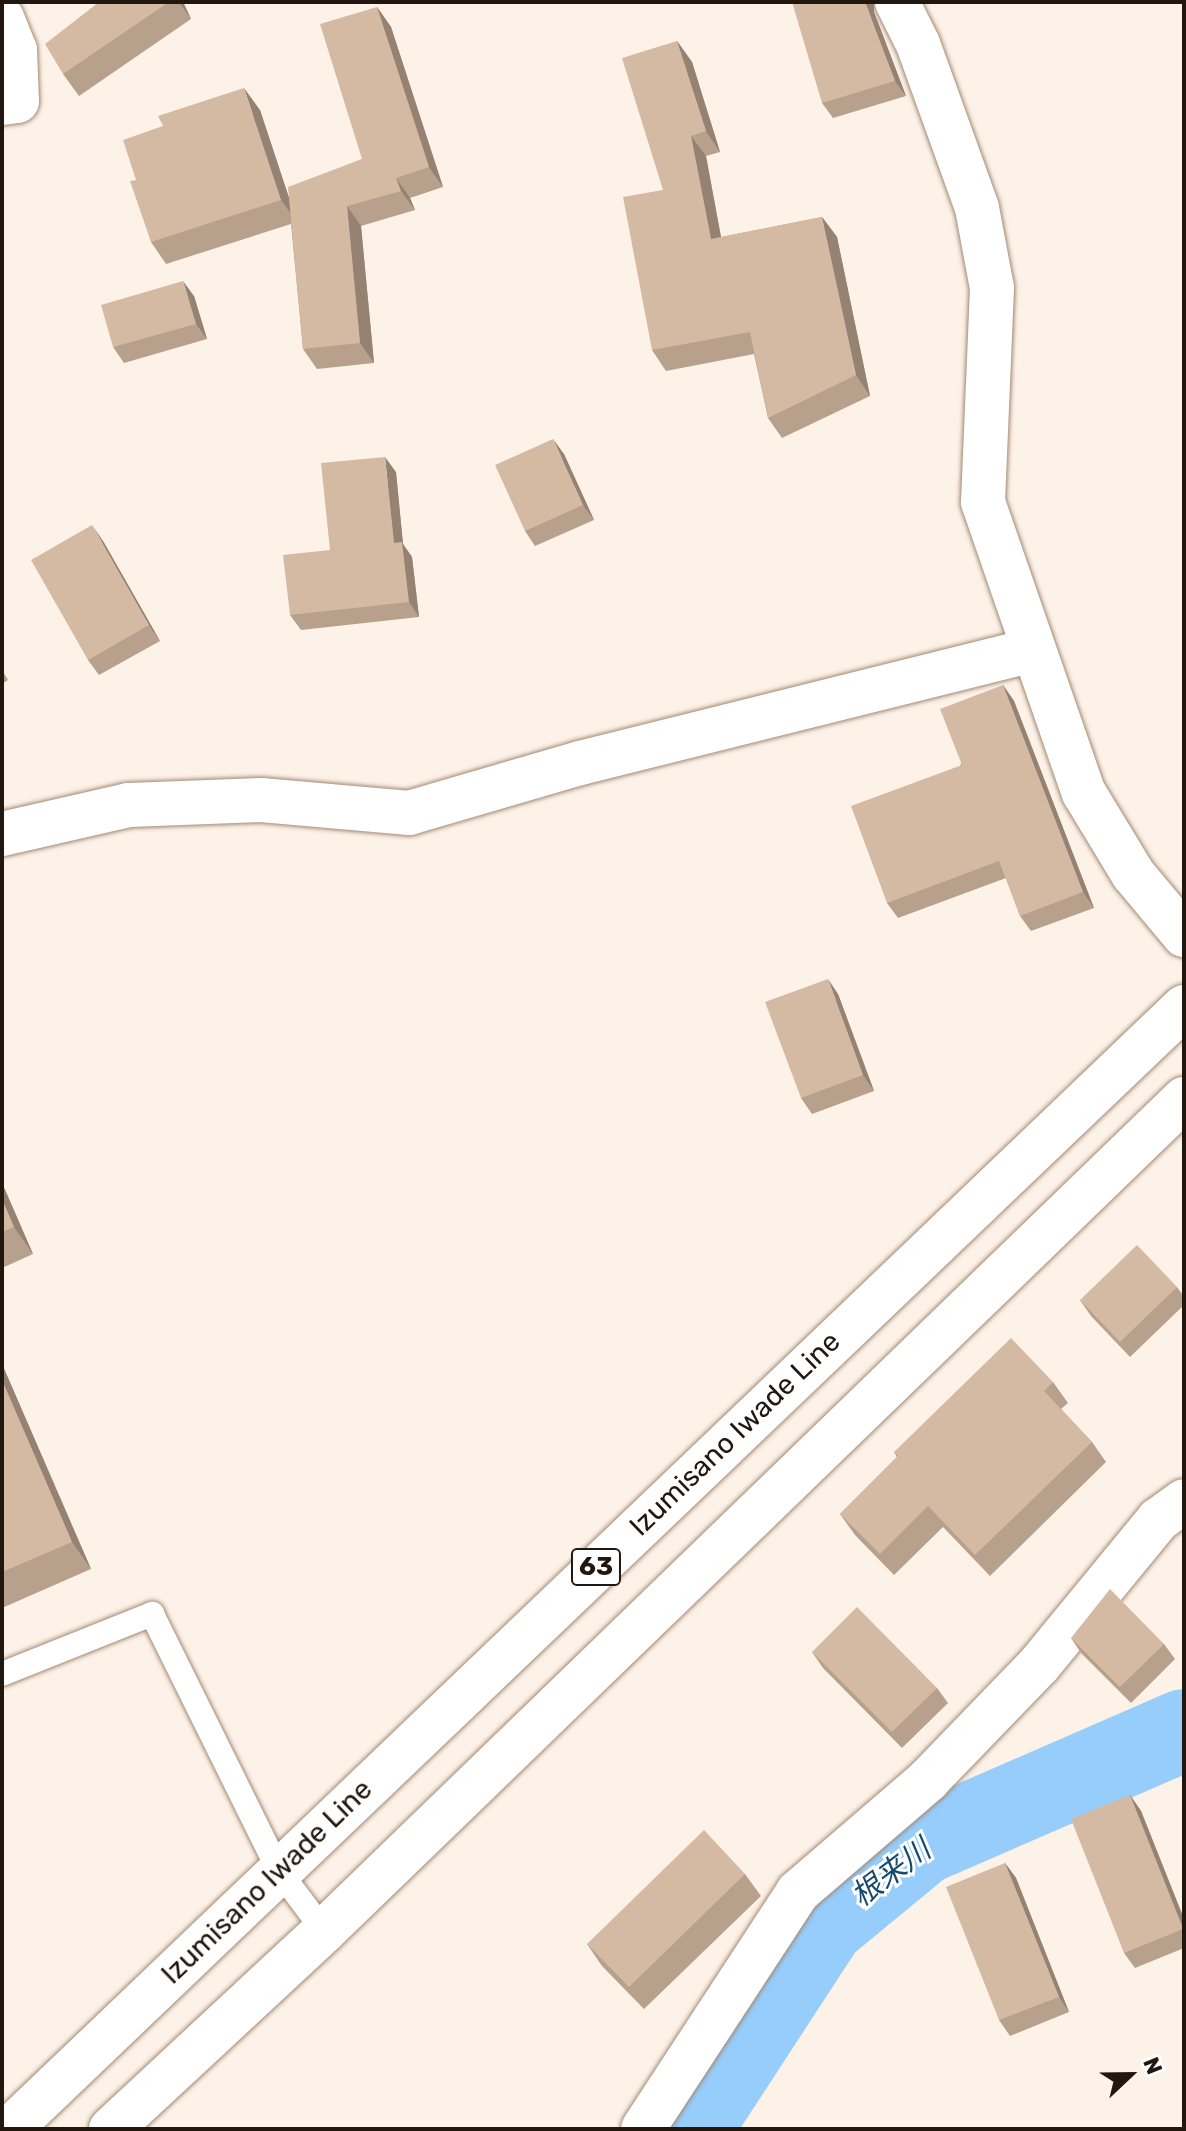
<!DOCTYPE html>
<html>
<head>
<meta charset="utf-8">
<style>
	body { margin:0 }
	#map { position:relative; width:1186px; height:2131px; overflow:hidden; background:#fdf2e8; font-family:Rubik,"Noto Sans JP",sans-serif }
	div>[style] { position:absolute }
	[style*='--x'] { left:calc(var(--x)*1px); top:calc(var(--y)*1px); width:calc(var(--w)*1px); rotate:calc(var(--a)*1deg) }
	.river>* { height:82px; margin:-41px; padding:0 41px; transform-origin:41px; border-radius:41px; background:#96cdfb }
	.roads { filter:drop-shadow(0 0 2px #a38973) drop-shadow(0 0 2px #a38973) }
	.service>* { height:24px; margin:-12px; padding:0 12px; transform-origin:12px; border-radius:12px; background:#fff }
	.minor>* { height:44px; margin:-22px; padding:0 22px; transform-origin:22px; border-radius:22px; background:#fff }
	.primary>* { height:44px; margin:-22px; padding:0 22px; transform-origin:22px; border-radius:22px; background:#fff }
	.wall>* { inset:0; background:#b7a08c }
	.shaded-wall>* { inset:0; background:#958272 }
	.building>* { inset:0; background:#d5baa3 }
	span { translate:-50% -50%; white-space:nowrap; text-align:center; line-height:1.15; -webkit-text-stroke:6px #fff; paint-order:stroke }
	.shield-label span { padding:2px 6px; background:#fff; border:2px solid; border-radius:6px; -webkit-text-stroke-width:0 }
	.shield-label { font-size:26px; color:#21170f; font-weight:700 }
	.street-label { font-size:28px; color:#21170f }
	.water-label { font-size:30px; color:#16496f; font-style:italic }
	.frame { position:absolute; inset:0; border:4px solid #21170f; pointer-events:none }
	.north { position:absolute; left:1090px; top:2035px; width:80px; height:80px; -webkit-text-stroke:6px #fff; paint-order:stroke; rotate:68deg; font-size:22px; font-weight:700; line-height:32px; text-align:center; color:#21170f }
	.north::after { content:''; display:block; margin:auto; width:28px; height:36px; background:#21170f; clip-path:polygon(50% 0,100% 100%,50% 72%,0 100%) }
</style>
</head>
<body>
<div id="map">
	<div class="river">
		<div style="--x:691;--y:2129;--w:244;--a:-56.9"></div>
		<div style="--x:824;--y:1925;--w:127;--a:-39.6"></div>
		<div style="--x:922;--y:1844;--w:286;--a:-23.5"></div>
	</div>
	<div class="roads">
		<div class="service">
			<div style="--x:2;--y:1674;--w:162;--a:-21.8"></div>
			<div style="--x:152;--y:1614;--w:287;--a:63.7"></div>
			<div style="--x:279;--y:1871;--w:75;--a:53.1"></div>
		</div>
		<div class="minor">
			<div style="--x:897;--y:2;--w:47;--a:63.4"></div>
			<div style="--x:918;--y:44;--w:174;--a:70.2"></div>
			<div style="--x:977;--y:208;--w:81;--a:79.4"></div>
			<div style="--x:992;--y:288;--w:214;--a:92.4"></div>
			<div style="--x:983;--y:502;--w:308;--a:70.9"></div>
			<div style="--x:1084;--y:793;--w:95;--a:58.8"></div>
			<div style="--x:1133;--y:874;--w:80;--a:50.1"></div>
			<div style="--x:2;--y:18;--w:35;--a:68"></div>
			<div style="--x:15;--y:50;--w:51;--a:87.8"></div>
			<div style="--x:17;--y:101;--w:15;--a:172"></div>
			<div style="--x:2;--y:834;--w:130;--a:-12.9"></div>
			<div style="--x:129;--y:805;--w:132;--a:-2.2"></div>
			<div style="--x:261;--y:800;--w:149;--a:5"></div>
			<div style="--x:409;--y:813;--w:178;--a:-16.3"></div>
			<div style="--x:580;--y:763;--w:466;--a:-14"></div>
			<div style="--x:643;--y:2129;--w:283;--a:-56.8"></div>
			<div style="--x:798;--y:1892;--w:172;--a:-40.7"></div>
			<div style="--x:928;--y:1780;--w:160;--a:-46"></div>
			<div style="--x:1039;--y:1665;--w:188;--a:-50.6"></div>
			<div style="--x:1158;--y:1520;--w:32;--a:-36"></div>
		</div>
		<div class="primary">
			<div style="--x:10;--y:2129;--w:1624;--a:-43.7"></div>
			<div style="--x:111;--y:2129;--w:291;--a:-42.9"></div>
			<div style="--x:324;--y:1931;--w:1197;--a:-44.05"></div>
		</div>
	</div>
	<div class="wall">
		<div style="clip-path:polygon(99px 2px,183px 2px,191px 19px,79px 96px,63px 74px)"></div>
		<div style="clip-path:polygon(377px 7px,391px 27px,443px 187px,410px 198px,415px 210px,361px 226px,374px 363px,317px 369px,303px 349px,291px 224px,166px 264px,151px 242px,136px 180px,260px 110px,289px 198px,362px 159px)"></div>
		<div style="clip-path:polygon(874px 12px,906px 96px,833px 118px,822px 103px)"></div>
		<div style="clip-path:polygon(677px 41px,692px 62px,720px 152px,706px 156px,721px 237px,822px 217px,837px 237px,870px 396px,782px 438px,768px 418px,754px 354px,666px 371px,652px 350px,663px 190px)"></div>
		<div style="clip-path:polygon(194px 296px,207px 339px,124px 363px,113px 347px)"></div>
		<div style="clip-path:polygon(564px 454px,594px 520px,535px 546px,525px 531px)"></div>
		<div style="clip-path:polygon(396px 472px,403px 544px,412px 557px,419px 617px,301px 630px,290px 615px,330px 550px)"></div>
		<div style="clip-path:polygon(103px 541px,160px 641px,99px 675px,88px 660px)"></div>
		<div style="clip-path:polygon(2px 670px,8px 680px,2px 684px)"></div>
		<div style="clip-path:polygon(1003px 685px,1014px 701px,1094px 908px,1031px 931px,1020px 916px,1006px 878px,898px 918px,887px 903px)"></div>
		<div style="clip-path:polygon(838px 994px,874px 1091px,812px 1114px,801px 1098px)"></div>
		<div style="clip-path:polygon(2px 1183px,33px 1254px,2px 1268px)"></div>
		<div style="clip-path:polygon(1177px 1287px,1184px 1297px,1184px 1305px,1130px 1357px,1091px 1316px,1080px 1300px)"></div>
		<div style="clip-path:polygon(2px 1364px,91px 1569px,2px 1608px)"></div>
		<div style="clip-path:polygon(1053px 1382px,1068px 1403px,1061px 1409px,1092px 1442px,1106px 1462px,990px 1576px,943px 1527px,894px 1575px,855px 1535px,840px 1514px,897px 1457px,894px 1452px)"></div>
		<div style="clip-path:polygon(1071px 1638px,1164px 1644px,1175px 1659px,1131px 1703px,1081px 1653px)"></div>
		<div style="clip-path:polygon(812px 1652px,937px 1688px,948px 1703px,902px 1748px,823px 1668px)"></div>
		<div style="clip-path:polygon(1130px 1795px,1141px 1811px,1184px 1919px,1184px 1948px,1135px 1968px,1124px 1953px)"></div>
		<div style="clip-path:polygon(1005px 1863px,1016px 1878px,1069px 2012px,1010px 2036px,999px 2020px)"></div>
		<div style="clip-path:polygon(745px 1874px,761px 1896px,644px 2009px,602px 1966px,587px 1944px)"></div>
	</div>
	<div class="shaded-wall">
		<div style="clip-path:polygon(179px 2px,183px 2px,191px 19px)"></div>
		<div style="clip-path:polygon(865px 2px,874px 2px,874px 12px,906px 96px,895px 81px)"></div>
		<div style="clip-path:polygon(377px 7px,391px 27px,443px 187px,429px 167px)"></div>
		<div style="clip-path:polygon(677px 41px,692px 62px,720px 152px,706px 131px)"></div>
		<div style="clip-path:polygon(244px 88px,260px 110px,297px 222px,281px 200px)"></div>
		<div style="clip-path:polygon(691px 136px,706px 156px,725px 259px,711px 239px)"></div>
		<div style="clip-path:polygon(396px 178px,410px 198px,415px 210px,401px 191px)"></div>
		<div style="clip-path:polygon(347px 206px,361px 226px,374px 363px,360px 343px)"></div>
		<div style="clip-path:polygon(822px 217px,837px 237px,870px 396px,856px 375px)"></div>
		<div style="clip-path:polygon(183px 281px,194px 296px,207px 339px,196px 324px)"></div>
		<div style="clip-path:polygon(553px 439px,564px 454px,594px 520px,583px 505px)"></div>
		<div style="clip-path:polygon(385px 457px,396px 472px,403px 544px,412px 557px,419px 617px,409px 602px,394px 543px)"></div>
		<div style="clip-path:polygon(92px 525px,103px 541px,160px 641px,149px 625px)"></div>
		<div style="clip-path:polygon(1003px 685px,1014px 701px,1094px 908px,1083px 892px)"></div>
		<div style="clip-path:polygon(828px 979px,838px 994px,874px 1091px,863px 1075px)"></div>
		<div style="clip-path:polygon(2px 1183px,33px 1254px,14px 1227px,2px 1199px)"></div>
		<div style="clip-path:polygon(2px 1364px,91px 1569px,72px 1542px,2px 1380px)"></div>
		<div style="clip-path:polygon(1130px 1795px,1141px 1811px,1184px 1919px,1184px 1930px)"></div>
		<div style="clip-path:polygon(1005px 1863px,1016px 1878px,1069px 2012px,1059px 1997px)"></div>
	</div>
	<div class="building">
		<div style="clip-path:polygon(99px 2px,169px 2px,63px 74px,45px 44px)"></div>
		<div style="clip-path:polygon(792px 2px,865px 2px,895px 81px,822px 103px)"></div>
		<div style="clip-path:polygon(377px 7px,429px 167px,396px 178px,401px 191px,347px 206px,360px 343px,303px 349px,288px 187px,362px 159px,320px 24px)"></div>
		<div style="clip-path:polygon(677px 41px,706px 131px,691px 136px,711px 239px,822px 217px,856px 375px,768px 418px,750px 332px,652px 350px,623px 197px,663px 190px,622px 58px)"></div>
		<div style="clip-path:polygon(244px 88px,281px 200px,151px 242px,130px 181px,136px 180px,123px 140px,163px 126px,158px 116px)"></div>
		<div style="clip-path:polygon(183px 281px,196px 324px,113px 347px,101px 305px)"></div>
		<div style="clip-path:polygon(553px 439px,583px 505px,525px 531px,495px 465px)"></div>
		<div style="clip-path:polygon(385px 457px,394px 543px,402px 542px,409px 602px,290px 615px,283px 555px,330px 550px,321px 463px)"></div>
		<div style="clip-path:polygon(92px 525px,149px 625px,88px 660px,31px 560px)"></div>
		<div style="clip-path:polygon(1003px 685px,1083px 892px,1020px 916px,999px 861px,887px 903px,851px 806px,962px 765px,940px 709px)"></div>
		<div style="clip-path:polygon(828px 979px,863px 1075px,801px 1098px,765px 1002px)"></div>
		<div style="clip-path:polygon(2px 1199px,14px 1227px,2px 1232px)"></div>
		<div style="clip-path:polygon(1137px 1245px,1177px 1287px,1120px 1342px,1080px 1300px)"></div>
		<div style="clip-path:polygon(1011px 1338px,1053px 1382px,1044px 1391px,1092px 1442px,975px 1555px,928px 1506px,880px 1554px,840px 1514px,898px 1456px,894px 1452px)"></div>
		<div style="clip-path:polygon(2px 1380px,72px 1542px,2px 1572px)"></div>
		<div style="clip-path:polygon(1110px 1589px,1164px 1644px,1120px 1687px,1071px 1638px)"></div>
		<div style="clip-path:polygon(857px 1607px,937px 1688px,892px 1732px,812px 1652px)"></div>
		<div style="clip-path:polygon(1130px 1795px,1183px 1929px,1124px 1953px,1071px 1819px)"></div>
		<div style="clip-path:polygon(704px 1830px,745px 1874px,629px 1987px,587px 1944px)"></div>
		<div style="clip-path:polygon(1005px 1863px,1059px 1997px,999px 2020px,946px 1887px)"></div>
	</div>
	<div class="shield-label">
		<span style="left:596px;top:1567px">63</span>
	</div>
	<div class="street-label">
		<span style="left:735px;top:1434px;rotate:-44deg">Izumisano Iwade Line</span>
		<span style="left:267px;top:1882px;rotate:-44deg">Izumisano Iwade Line</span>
	</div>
	<div class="water-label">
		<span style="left:891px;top:1873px;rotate:-37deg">根来川</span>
	</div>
	<div class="frame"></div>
	<div class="north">N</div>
</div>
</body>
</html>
